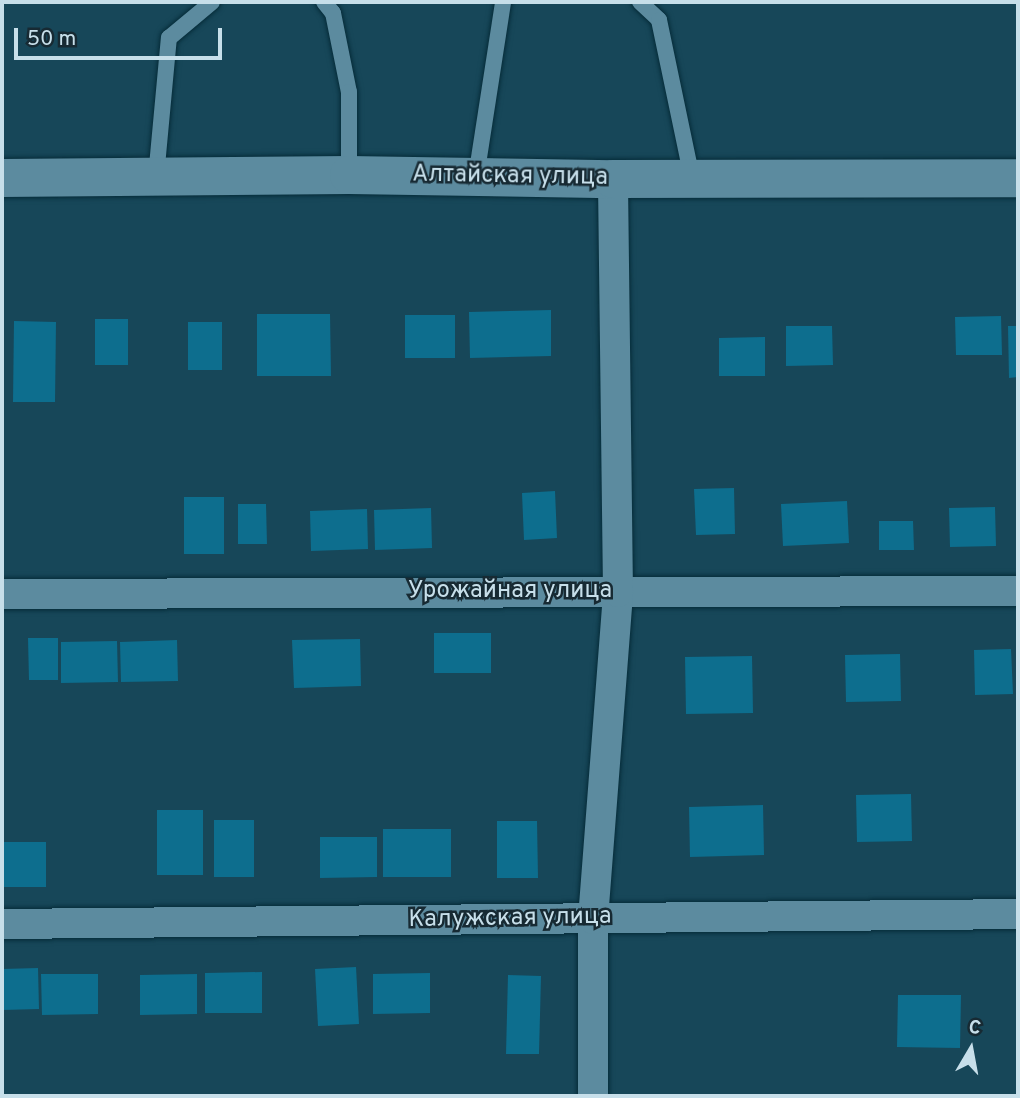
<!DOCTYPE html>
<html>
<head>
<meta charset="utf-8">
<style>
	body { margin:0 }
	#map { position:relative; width:1020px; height:1098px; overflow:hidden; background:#174759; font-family:Overpass,sans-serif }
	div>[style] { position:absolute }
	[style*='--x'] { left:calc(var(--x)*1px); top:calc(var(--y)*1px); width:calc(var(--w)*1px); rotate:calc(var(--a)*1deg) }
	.building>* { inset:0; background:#0d6e8e }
	.roads { filter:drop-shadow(0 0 2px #062c39) drop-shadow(0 0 2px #062c39) }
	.service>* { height:16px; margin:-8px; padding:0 8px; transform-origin:8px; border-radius:8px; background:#5c8b9f }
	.minor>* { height:30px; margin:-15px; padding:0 15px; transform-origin:15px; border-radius:15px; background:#5c8b9f }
	.secondary>* { height:38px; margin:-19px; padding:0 19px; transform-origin:19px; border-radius:19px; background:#5c8b9f }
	span { translate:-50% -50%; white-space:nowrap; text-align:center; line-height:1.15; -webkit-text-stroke:5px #172a33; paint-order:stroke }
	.street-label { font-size:24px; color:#c7dfea }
	.frame { position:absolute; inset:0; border:4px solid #c7dfea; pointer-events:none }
	.north { position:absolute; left:936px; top:1014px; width:70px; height:70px; -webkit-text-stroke:5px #172a33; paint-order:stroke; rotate:10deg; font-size:19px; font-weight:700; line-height:28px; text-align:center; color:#c7dfea }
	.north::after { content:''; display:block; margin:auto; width:24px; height:32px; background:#c7dfea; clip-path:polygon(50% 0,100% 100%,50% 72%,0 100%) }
	.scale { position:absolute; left:14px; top:28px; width:208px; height:32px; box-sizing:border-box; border:4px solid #c7dfea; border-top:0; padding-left:9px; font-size:21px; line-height:24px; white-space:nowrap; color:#c7dfea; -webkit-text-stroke:5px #172a33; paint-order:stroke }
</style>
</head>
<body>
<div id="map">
	<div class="building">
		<div style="clip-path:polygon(551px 310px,551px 356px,470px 358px,469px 312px)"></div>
		<div style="clip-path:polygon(257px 314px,330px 314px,331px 376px,257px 376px)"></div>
		<div style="clip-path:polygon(405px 315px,455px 315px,455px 358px,405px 358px)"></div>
		<div style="clip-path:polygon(1001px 316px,1002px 355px,956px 355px,955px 317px)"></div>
		<div style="clip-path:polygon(95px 319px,128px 319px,128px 365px,95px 365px)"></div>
		<div style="clip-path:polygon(14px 321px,56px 322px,55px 402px,13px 402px)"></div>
		<div style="clip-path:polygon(188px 322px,222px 322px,222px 370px,188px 370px)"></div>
		<div style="clip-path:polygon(786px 326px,832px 326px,833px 365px,786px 366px)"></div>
		<div style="clip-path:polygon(1008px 326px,1018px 326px,1018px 377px,1009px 378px)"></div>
		<div style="clip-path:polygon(765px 337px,765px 376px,719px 376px,719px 338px)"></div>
		<div style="clip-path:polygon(734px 488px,735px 534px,696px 535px,694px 489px)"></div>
		<div style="clip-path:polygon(555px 491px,557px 538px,524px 540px,522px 493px)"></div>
		<div style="clip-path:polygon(184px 497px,224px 497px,224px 554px,184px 554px)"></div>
		<div style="clip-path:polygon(847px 501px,849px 543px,783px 546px,781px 504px)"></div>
		<div style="clip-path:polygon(238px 504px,266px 504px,267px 544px,238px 544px)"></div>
		<div style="clip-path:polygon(995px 507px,996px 546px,950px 547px,949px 508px)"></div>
		<div style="clip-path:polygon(431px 508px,432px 548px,375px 550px,374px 510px)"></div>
		<div style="clip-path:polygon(367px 509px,368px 549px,311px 551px,310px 511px)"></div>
		<div style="clip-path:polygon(879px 521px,913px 521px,914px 550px,879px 550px)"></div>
		<div style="clip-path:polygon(434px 633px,491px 633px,491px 673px,434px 673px)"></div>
		<div style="clip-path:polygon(28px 638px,58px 638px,58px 680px,29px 680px)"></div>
		<div style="clip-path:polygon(360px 639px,361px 686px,294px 688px,292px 640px)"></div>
		<div style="clip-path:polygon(177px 640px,178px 681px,121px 682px,120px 642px)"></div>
		<div style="clip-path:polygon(117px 641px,118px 682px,61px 683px,61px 642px)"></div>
		<div style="clip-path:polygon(1011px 649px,1013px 694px,975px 695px,974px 650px)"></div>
		<div style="clip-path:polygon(900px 654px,901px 701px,846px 702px,845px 655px)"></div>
		<div style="clip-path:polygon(752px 656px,753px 713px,686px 714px,685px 657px)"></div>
		<div style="clip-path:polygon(911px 794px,912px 841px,857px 842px,856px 795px)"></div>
		<div style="clip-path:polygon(763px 805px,764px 855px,690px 857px,689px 807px)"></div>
		<div style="clip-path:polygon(157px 810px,203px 810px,203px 875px,157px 875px)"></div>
		<div style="clip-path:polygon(214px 820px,254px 820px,254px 877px,214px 877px)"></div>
		<div style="clip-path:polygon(497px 821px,537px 821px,538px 878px,497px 878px)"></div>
		<div style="clip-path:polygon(383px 829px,451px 829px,451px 877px,383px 877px)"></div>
		<div style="clip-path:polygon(320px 837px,377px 837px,377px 877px,320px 878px)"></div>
		<div style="clip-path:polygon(2px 842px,46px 842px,46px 887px,2px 887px)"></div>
		<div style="clip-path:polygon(356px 967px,359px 1024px,318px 1026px,315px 969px)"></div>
		<div style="clip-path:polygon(38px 968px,39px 1009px,2px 1010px,2px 969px)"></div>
		<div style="clip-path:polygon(262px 972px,262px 1013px,205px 1013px,205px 973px)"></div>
		<div style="clip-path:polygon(430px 973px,430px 1013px,373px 1014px,373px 974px)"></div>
		<div style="clip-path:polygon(41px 974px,98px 974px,98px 1014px,42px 1015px)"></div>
		<div style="clip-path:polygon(197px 974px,197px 1014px,140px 1015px,140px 975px)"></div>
		<div style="clip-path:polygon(508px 975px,541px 976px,539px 1054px,506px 1054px)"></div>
		<div style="clip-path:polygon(898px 995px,961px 995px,960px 1048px,897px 1047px)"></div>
	</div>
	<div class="roads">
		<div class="service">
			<div style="--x:324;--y:2;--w:14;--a:51"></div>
			<div style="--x:333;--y:13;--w:81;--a:78.6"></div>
			<div style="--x:349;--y:92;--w:83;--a:90"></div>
			<div style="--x:640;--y:2;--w:26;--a:43"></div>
			<div style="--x:659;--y:20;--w:161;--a:78.2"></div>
			<div style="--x:156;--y:177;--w:140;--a:-84.7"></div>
			<div style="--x:169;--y:38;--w:56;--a:-39.9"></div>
			<div style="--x:476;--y:177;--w:177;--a:-81.2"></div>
		</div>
		<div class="minor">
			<div style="--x:2;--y:594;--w:1016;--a:-0.17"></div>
			<div style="--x:2;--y:924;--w:1016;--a:-0.56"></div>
			<div style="--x:593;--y:1096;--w:177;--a:-90"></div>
			<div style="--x:593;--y:919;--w:328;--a:-85.6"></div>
			<div style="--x:618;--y:592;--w:413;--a:-90.7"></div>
		</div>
		<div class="secondary">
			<div style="--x:2;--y:178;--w:347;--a:-0.5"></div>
			<div style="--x:349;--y:175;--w:264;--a:0.9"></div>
			<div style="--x:613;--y:179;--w:405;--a:-0.1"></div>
		</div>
	</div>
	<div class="street-label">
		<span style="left:510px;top:177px;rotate:1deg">Алтайская улица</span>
		<span style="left:510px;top:592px">Урожайная улица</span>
		<span style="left:510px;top:919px;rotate:-1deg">Калужская улица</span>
	</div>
	<div class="frame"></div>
	<div class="north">С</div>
	<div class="scale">50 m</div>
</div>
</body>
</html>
